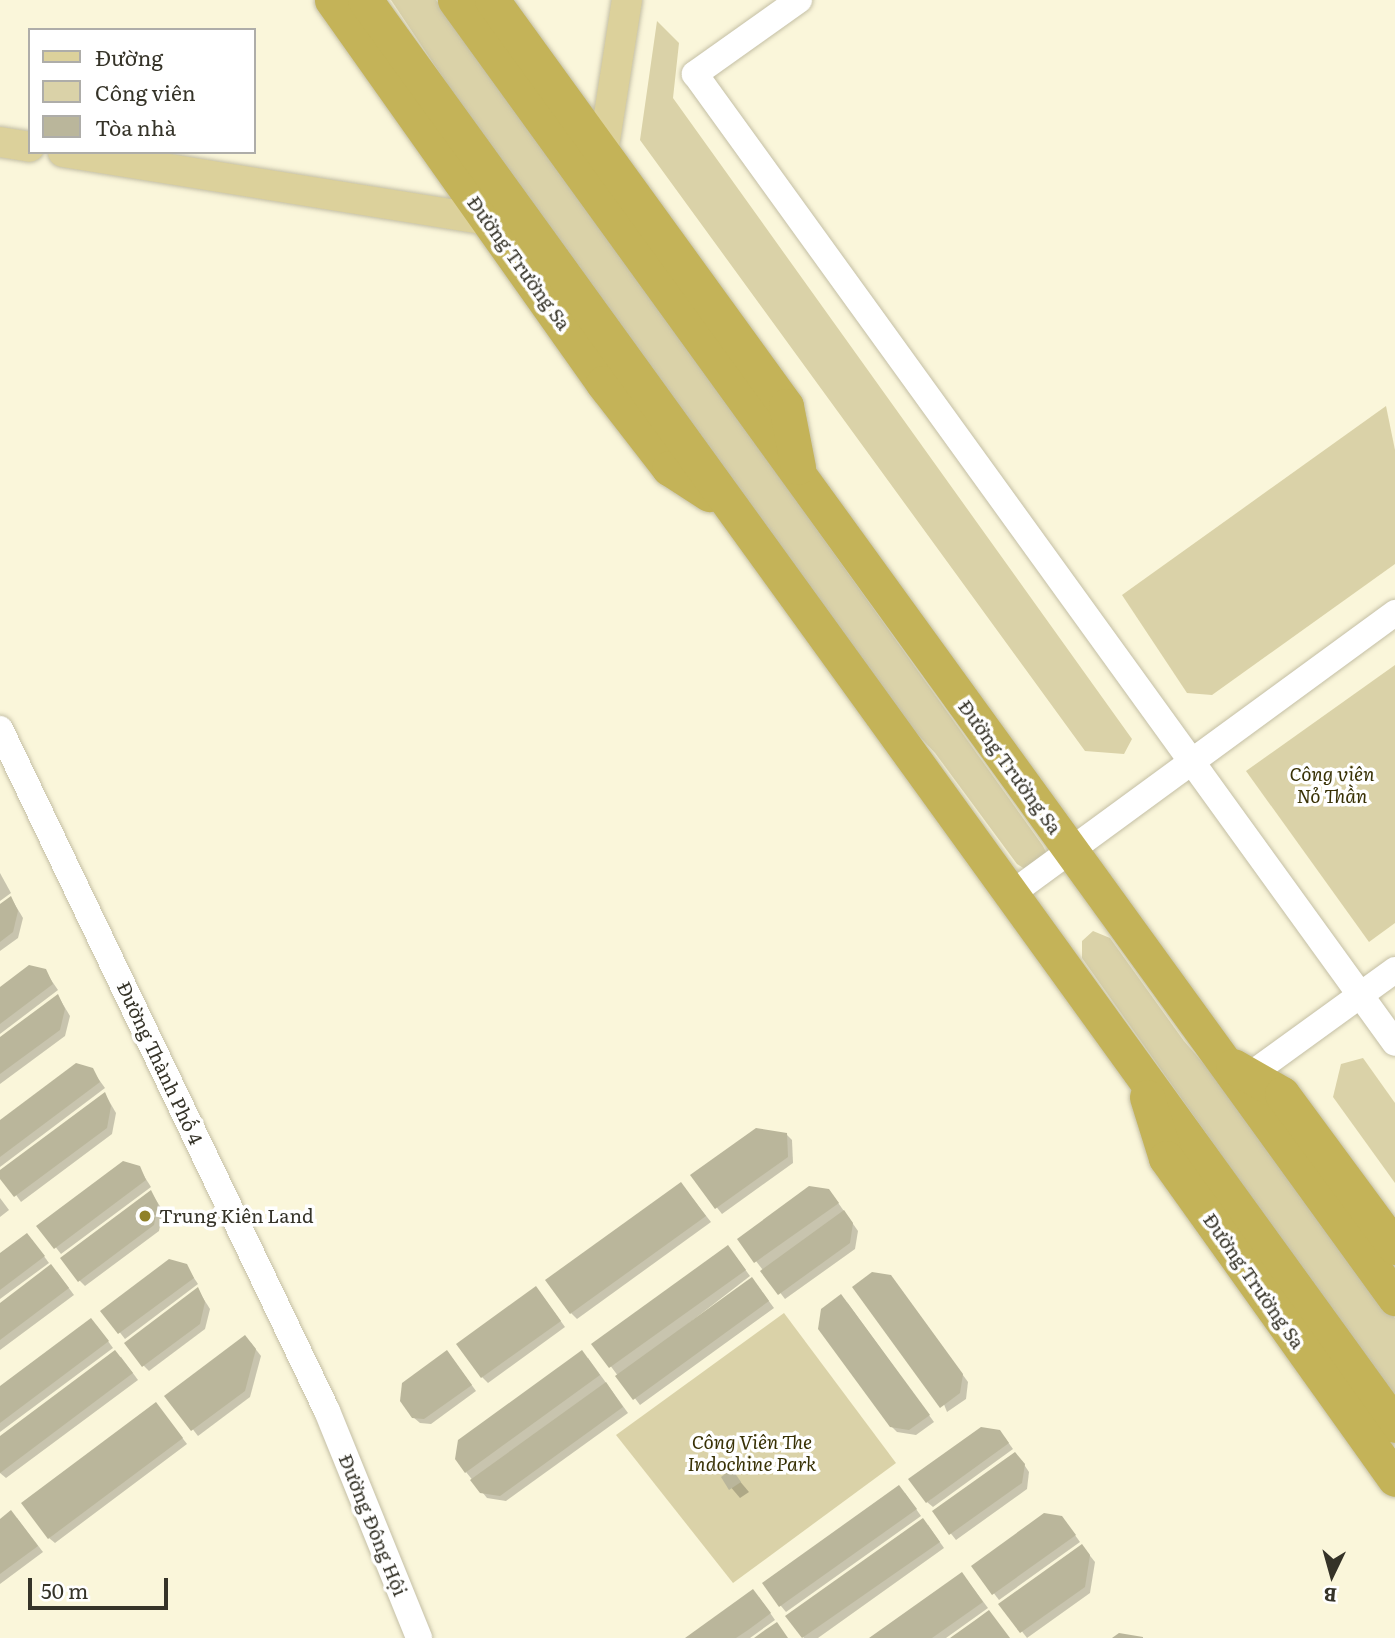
<!DOCTYPE html>
<html>
<head>
<meta charset="utf-8">
<style>
	body { margin:0 }
	#map { position:relative; width:1395px; height:1638px; overflow:hidden; background:#faf6da; font-family:Literata,serif }
	div>[style] { position:absolute }
	[style*='--x'] { left:calc(var(--x)*1px); top:calc(var(--y)*1px); width:calc(var(--w)*1px); rotate:calc(var(--a)*1deg) }
	.green>* { inset:0; background:#dad2a8 }
	.shadow>* { inset:0; background:#0003 }
	.building>* { inset:0; background:#bab69b }
	.roads { filter:drop-shadow(0 0 2px #c4bfa5) drop-shadow(0 0 2px #c4bfa5) }
	.secondary>* { height:26px; margin:-13px; padding:0 13px; transform-origin:13px; border-radius:13px; background:#fff }
	.primary>* { height:30px; margin:-15px; padding:0 15px; transform-origin:15px; border-radius:15px; background:#dcd19b }
	.highway>* { height:35px; margin:-17.5px; padding:0 17.5px; transform-origin:17.5px; border-radius:17.5px; background:#c4b358 }
	.dots>* { width:19px; height:19px; translate:-50% -50%; box-sizing:border-box; border:4px solid #fff; border-radius:50% }
	span { translate:-50% -50%; white-space:nowrap; text-align:center; line-height:1.15; -webkit-text-stroke:7px #fff; paint-order:stroke }
	.street-label { font-size:19px; color:#353328 }
	.park-label { font-size:19px; color:#383105; font-style:italic }
	.poi-label { font-size:19px; color:#353328 }
	.left { translate:0 -50%; text-align:left }
	.legend { position:absolute; left:28px; top:28px; width:228px; height:126px; box-sizing:border-box; background:#fff; border:2px solid #aeada9; margin:0; padding:9px 12px; list-style:none; font-size:21px; color:#353328 }
	.legend li { display:flex; align-items:center; gap:14px; height:35px }
	.legend b { width:35px; border:2px solid #aeada9 }
	.north { position:absolute; left:1297px; top:1540px; width:70px; height:70px; -webkit-text-stroke:5px #fff; paint-order:stroke; rotate:185deg; font-size:19px; font-weight:700; line-height:28px; text-align:center; color:#353328 }
	.north::after { content:''; display:block; margin:auto; width:24px; height:32px; background:#353328; clip-path:polygon(50% 0,100% 100%,50% 72%,0 100%) }
	.scale { position:absolute; left:28px; top:1578px; width:140px; height:32px; box-sizing:border-box; border:4px solid #353328; border-top:0; padding-left:9px; font-size:21px; line-height:24px; white-space:nowrap; color:#353328; -webkit-text-stroke:5px #fff; paint-order:stroke }
</style>
</head>
<body>
<div id="map">
	<div class="green">
		<div style="clip-path:polygon(391px 0,436px 0,477px 54px,1043px 846px,1047px 854px,1028px 871px,1017px 864px,935px 753px,905px 721px,494px 154px)"></div>
		<div style="clip-path:polygon(657px 21px,679px 43px,673px 98px,1132px 739px,1124px 754px,1085px 751px,640px 140px)"></div>
		<div style="clip-path:polygon(1386px 406px,1395px 450px,1395px 564px,1212px 695px,1187px 693px,1122px 595px)"></div>
		<div style="clip-path:polygon(1395px 665px,1395px 923px,1369px 942px,1246px 771px)"></div>
		<div style="clip-path:polygon(1093px 931px,1110px 938px,1184px 1041px,1247px 1114px,1395px 1318px,1395px 1400px,1082px 958px,1082px 941px)"></div>
		<div style="clip-path:polygon(1363px 1058px,1395px 1103px,1395px 1183px,1333px 1097px,1341px 1064px)"></div>
		<div style="clip-path:polygon(784px 1313px,896px 1463px,733px 1583px,616px 1435px)"></div>
	</div>
	<div class="shadow">
		<div style="clip-path:polygon(0 873px,11px 893px,0 901px)"></div>
		<div style="clip-path:polygon(11px 898px,23px 918px,18px 938px,0 951px,0 906px)"></div>
		<div style="clip-path:polygon(45px 971px,58px 990px,0 1034px,0 989px)"></div>
		<div style="clip-path:polygon(58px 996px,70px 1016px,65px 1036px,0 1084px,0 1039px)"></div>
		<div style="clip-path:polygon(92px 1070px,105px 1088px,0 1167px,0 1122px)"></div>
		<div style="clip-path:polygon(105px 1094px,116px 1113px,112px 1134px,21px 1202px,0 1172px)"></div>
		<div style="clip-path:polygon(786px 1134px,792px 1140px,793px 1163px,722px 1214px,692px 1176px)"></div>
		<div style="clip-path:polygon(139px 1168px,151px 1187px,61px 1254px,39px 1226px)"></div>
		<div style="clip-path:polygon(681px 1184px,711px 1222px,577px 1319px,571px 1313px)"></div>
		<div style="clip-path:polygon(151px 1192px,163px 1211px,159px 1231px,85px 1286px,79px 1280px)"></div>
		<div style="clip-path:polygon(834px 1197px,858px 1231px,855px 1249px,785px 1299px,739px 1239px)"></div>
		<div style="clip-path:polygon(0 1198px,9px 1210px,0 1217px)"></div>
		<div style="clip-path:polygon(32px 1240px,49px 1263px,0 1299px,0 1255px)"></div>
		<div style="clip-path:polygon(733px 1253px,750px 1276px,658px 1347px,757px 1285px,774px 1308px,640px 1405px,594px 1344px)"></div>
		<div style="clip-path:polygon(186px 1266px,198px 1284px,125px 1339px,103px 1311px)"></div>
		<div style="clip-path:polygon(57px 1272px,74px 1295px,0 1350px,0 1305px)"></div>
		<div style="clip-path:polygon(896px 1283px,968px 1382px,966px 1399px,947px 1412px)"></div>
		<div style="clip-path:polygon(198px 1290px,210px 1309px,205px 1329px,149px 1371px,143px 1365px)"></div>
		<div style="clip-path:polygon(541px 1294px,565px 1327px,488px 1383px,482px 1377px)"></div>
		<div style="clip-path:polygon(847px 1302px,934px 1422px,916px 1435px,897px 1432px,891px 1426px)"></div>
		<div style="clip-path:polygon(97px 1326px,113px 1348px,0 1432px,0 1388px)"></div>
		<div style="clip-path:polygon(251px 1343px,261px 1356px,250px 1397px,198px 1436px,167px 1396px)"></div>
		<div style="clip-path:polygon(121px 1357px,138px 1380px,6px 1478px,0 1473px,0 1438px)"></div>
		<div style="clip-path:polygon(452px 1358px,476px 1391px,431px 1424px,420px 1423px,413px 1417px)"></div>
		<div style="clip-path:polygon(588px 1358px,628px 1413px,506px 1501px,487px 1498px,466px 1472px)"></div>
		<div style="clip-path:polygon(161px 1410px,187px 1444px,55px 1543px,49px 1538px)"></div>
		<div style="clip-path:polygon(1005px 1438px,1013px 1449px,933px 1507px,927px 1502px)"></div>
		<div style="clip-path:polygon(1021px 1460px,1029px 1472px,1027px 1489px,956px 1540px,934px 1512px)"></div>
		<div style="clip-path:polygon(732px 1472px,749px 1492px,740px 1498px,723px 1478px)"></div>
		<div style="clip-path:polygon(905px 1493px,921px 1516px,786px 1612px,781px 1606px,764px 1583px)"></div>
		<div style="clip-path:polygon(17px 1518px,43px 1552px,0 1584px,0 1521px)"></div>
		<div style="clip-path:polygon(1067px 1524px,1080px 1542px,999px 1600px,973px 1566px)"></div>
		<div style="clip-path:polygon(928px 1525px,944px 1548px,818px 1638px,804px 1638px,788px 1616px)"></div>
		<div style="clip-path:polygon(1087px 1552px,1095px 1562px,1090px 1593px,1027px 1638px,1001px 1604px)"></div>
		<div style="clip-path:polygon(967px 1580px,988px 1608px,946px 1638px,872px 1638px)"></div>
		<div style="clip-path:polygon(759px 1597px,775px 1620px,750px 1638px,688px 1638px)"></div>
	</div>
	<div class="building">
		<div style="clip-path:polygon(11px 896px,18px 911px,13px 932px,0 942px,0 904px)"></div>
		<div style="clip-path:polygon(29px 965px,46px 969px,53px 984px,0 1024px,0 987px)"></div>
		<div style="clip-path:polygon(58px 994px,65px 1009px,60px 1030px,0 1074px,0 1037px)"></div>
		<div style="clip-path:polygon(76px 1063px,93px 1068px,100px 1082px,0 1157px,0 1120px)"></div>
		<div style="clip-path:polygon(105px 1092px,111px 1106px,107px 1128px,14px 1197px,0 1179px,0 1170px)"></div>
		<div style="clip-path:polygon(756px 1128px,787px 1133px,788px 1157px,715px 1209px,690px 1175px)"></div>
		<div style="clip-path:polygon(123px 1161px,140px 1166px,146px 1180px,54px 1249px,36px 1226px)"></div>
		<div style="clip-path:polygon(681px 1182px,706px 1216px,570px 1314px,545px 1280px)"></div>
		<div style="clip-path:polygon(809px 1186px,829px 1189px,839px 1203px,754px 1263px,737px 1239px)"></div>
		<div style="clip-path:polygon(151px 1190px,158px 1204px,154px 1225px,78px 1282px,60px 1258px)"></div>
		<div style="clip-path:polygon(844px 1210px,853px 1223px,850px 1243px,778px 1295px,760px 1271px)"></div>
		<div style="clip-path:polygon(27px 1233px,45px 1256px,0 1290px,0 1253px)"></div>
		<div style="clip-path:polygon(728px 1245px,746px 1270px,609px 1368px,591px 1344px)"></div>
		<div style="clip-path:polygon(169px 1259px,187px 1264px,194px 1278px,118px 1334px,100px 1311px)"></div>
		<div style="clip-path:polygon(51px 1264px,69px 1288px,0 1340px,0 1303px)"></div>
		<div style="clip-path:polygon(872px 1272px,891px 1275px,963px 1374px,960px 1393px,940px 1408px,852px 1287px)"></div>
		<div style="clip-path:polygon(752px 1277px,769px 1301px,633px 1400px,615px 1376px)"></div>
		<div style="clip-path:polygon(536px 1286px,561px 1321px,481px 1378px,456px 1344px)"></div>
		<div style="clip-path:polygon(198px 1287px,205px 1302px,200px 1324px,142px 1367px,124px 1343px)"></div>
		<div style="clip-path:polygon(841px 1294px,930px 1415px,909px 1430px,890px 1427px,818px 1329px,821px 1309px)"></div>
		<div style="clip-path:polygon(91px 1318px,109px 1341px,0 1423px,0 1386px)"></div>
		<div style="clip-path:polygon(245px 1335px,256px 1349px,245px 1391px,191px 1431px,164px 1396px)"></div>
		<div style="clip-path:polygon(115px 1350px,133px 1373px,0 1473px,0 1436px)"></div>
		<div style="clip-path:polygon(447px 1350px,472px 1385px,424px 1419px,412px 1418px,400px 1401px,402px 1383px)"></div>
		<div style="clip-path:polygon(582px 1350px,600px 1375px,465px 1473px,455px 1459px,458px 1440px)"></div>
		<div style="clip-path:polygon(606px 1382px,623px 1407px,500px 1496px,480px 1493px,470px 1480px)"></div>
		<div style="clip-path:polygon(156px 1402px,183px 1438px,48px 1539px,21px 1503px)"></div>
		<div style="clip-path:polygon(981px 1427px,1000px 1430px,1009px 1443px,926px 1503px,908px 1479px)"></div>
		<div style="clip-path:polygon(1015px 1452px,1025px 1464px,1022px 1483px,949px 1535px,932px 1511px)"></div>
		<div style="clip-path:polygon(732px 1469px,741px 1482px,729px 1490px,721px 1477px)"></div>
		<div style="clip-path:polygon(899px 1485px,917px 1509px,779px 1607px,762px 1583px)"></div>
		<div style="clip-path:polygon(11px 1510px,38px 1546px,0 1574px,0 1519px)"></div>
		<div style="clip-path:polygon(1044px 1513px,1062px 1516px,1076px 1535px,992px 1595px,971px 1566px)"></div>
		<div style="clip-path:polygon(923px 1518px,940px 1542px,802px 1638px,785px 1616px)"></div>
		<div style="clip-path:polygon(1082px 1544px,1090px 1555px,1085px 1587px,1020px 1633px,998px 1604px)"></div>
		<div style="clip-path:polygon(962px 1572px,983px 1602px,932px 1638px,869px 1638px)"></div>
		<div style="clip-path:polygon(753px 1589px,771px 1613px,748px 1630px,736px 1638px,685px 1638px)"></div>
		<div style="clip-path:polygon(989px 1610px,1010px 1638px,950px 1638px,974px 1621px)"></div>
		<div style="clip-path:polygon(777px 1622px,788px 1638px,754px 1638px,765px 1630px)"></div>
		<div style="clip-path:polygon(1119px 1633px,1143px 1637px,1143px 1638px,1112px 1638px)"></div>
	</div>
	<div class="roads">
		<div class="secondary">
			<div style="--x:799;--y:0;--w:128;--a:144.6"></div>
			<div style="--x:695;--y:74;--w:1195;--a:54.16"></div>
			<div style="--x:0;--y:729;--w:756;--a:64.38"></div>
			<div style="--x:327;--y:1411;--w:245;--a:67.9"></div>
			<div style="--x:1011;--y:894;--w:476;--a:-36.2"></div>
			<div style="--x:1250;--y:1075;--w:179;--a:-35.9"></div>
		</div>
		<div class="primary">
			<div style="--x:0;--y:142;--w:30;--a:9"></div>
			<div style="--x:63;--y:152;--w:430;--a:9.1"></div>
			<div style="--x:603;--y:153;--w:155;--a:-81.1"></div>
		</div>
		<div class="highway">
			<div style="--x:332;--y:0;--w:469;--a:54.7"></div>
			<div style="--x:603;--y:383;--w:108;--a:52.2"></div>
			<div style="--x:669;--y:468;--w:48;--a:33"></div>
			<div style="--x:365;--y:0;--w:1758;--a:54.14"></div>
			<div style="--x:455;--y:0;--w:1603;--a:54.09"></div>
			<div style="--x:492;--y:0;--w:501;--a:54.09"></div>
			<div style="--x:786;--y:406;--w:62;--a:78.9"></div>
			<div style="--x:1233;--y:1066;--w:56;--a:29.7"></div>
			<div style="--x:1282;--y:1094;--w:190;--a:53.6"></div>
			<div style="--x:1147;--y:1097;--w:64;--a:72.7"></div>
			<div style="--x:1166;--y:1158;--w:394;--a:54.5"></div>
		</div>
	</div>
	<div class="dots">
		<div style="left:145px;top:1216px;background:#908128"></div>
	</div>
	<div class="street-label">
		<span style="left:519px;top:263px;rotate:54deg">Đường Trường Sa</span>
		<span style="left:1010px;top:767px;rotate:54deg">Đường Trường Sa</span>
		<span style="left:160px;top:1063px;rotate:65deg">Đường Thành Phố 4</span>
		<span style="left:1254px;top:1281px;rotate:55deg">Đường Trường Sa</span>
		<span style="left:373px;top:1525px;rotate:68deg">Đường Đông Hội</span>
	</div>
	<div class="park-label">
		<span style="left:1332px;top:785px">Công viên<br>Nỏ Thần</span>
		<span style="left:752px;top:1453px">Công Viên The<br>Indochine Park</span>
	</div>
	<div class="poi-label">
		<span class="left" style="left:159px;top:1216px">Trung Kiên Land</span>
	</div>
	<ul class="legend">
	<li><b style="height:9px;background:#dcd19b"></b>Đường</li>
	<li><b style="height:19px;background:#dad2a8"></b>Công viên</li>
	<li><b style="height:19px;background:#bab69b"></b>Tòa nhà</li>
	</ul>
	<div class="north">B</div>
	<div class="scale">50 m</div>
</div>
</body>
</html>
